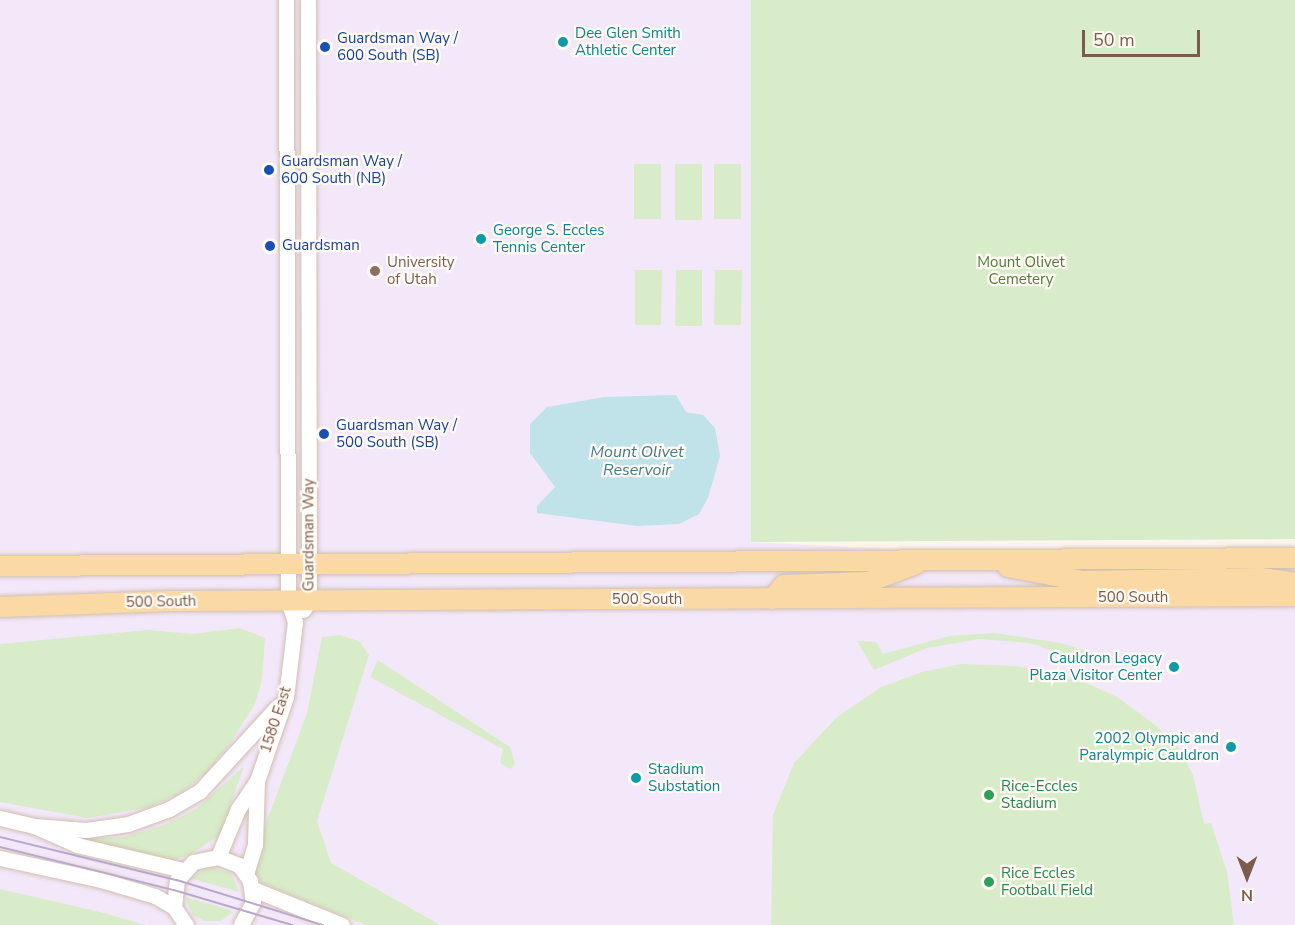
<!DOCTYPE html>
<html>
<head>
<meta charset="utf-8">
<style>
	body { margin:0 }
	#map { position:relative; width:1295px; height:925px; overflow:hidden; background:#fdf6ec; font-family:"Nunito Sans",sans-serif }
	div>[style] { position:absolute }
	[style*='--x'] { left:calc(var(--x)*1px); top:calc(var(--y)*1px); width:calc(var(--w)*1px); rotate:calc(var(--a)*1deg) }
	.education>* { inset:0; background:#f3e8fa }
	.green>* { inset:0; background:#d8ecc9 }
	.water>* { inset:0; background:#bfe3e8 }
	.roads { filter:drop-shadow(0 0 2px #d1beb0) drop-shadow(0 0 2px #d1beb0) }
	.minor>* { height:15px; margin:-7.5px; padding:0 7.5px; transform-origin:7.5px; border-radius:7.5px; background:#fff }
	.major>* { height:20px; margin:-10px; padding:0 10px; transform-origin:10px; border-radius:10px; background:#fbd9a5 }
	.tram>* { height:1.5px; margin:-0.75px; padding:0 0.75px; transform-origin:0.75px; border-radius:0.75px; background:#b9a8c9 }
	.dots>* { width:16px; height:16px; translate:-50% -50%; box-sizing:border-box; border:3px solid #fffaf3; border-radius:50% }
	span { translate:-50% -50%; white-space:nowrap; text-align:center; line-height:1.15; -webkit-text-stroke:4.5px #fffaf3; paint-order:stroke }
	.culture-label { font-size:15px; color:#0d838f }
	.left { translate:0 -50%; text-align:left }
	.right { translate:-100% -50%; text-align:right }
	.transit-label { font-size:15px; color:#164399 }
	.education-label { font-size:15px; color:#785e54 }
	.park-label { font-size:15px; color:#537a41 }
	.street-label { font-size:15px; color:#7a5c4d }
	.leisure-label { font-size:15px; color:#27864d }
	.water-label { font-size:16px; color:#437c86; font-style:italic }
	.north { position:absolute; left:1217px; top:847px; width:60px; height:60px; -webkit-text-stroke:4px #fffaf3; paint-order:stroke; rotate:180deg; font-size:16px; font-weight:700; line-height:24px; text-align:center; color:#7a5c4d }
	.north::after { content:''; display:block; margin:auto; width:21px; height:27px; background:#7a5c4d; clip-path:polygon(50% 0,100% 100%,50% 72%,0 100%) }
	.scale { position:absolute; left:1082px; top:30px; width:118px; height:27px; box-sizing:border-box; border:3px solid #7a5c4d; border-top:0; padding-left:8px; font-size:18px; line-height:21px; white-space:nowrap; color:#7a5c4d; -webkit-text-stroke:4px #fffaf3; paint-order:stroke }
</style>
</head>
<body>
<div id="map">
	<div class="education">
		<div style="clip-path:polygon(0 0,751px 0,751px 542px,1295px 570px,1295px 925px,0 925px)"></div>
	</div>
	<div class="green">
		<div style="clip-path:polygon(751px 0,1295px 0,1295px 539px,751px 542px)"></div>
		<div style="clip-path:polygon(634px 164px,661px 164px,661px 219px,634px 219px)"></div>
		<div style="clip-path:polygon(675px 164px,702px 164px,702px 220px,675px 220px)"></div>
		<div style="clip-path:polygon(714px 164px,741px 164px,741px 219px,714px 219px)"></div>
		<div style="clip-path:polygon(635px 270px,662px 270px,661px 325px,635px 325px)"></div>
		<div style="clip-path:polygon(676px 270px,702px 270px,702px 326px,675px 326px)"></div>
		<div style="clip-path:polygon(715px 270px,742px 270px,741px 325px,714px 325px)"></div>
		<div style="clip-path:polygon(240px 628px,265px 638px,262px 680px,255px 704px,227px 748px,205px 774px,182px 792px,150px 807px,88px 818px,0 802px,0 644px,148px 630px,193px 634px)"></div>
		<div style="clip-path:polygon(994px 633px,1061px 643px,1086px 651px,1082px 661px,1030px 643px,979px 639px,927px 648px,874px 670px,857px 641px,876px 642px,883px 654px,949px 636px)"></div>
		<div style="clip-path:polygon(340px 635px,359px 641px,369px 655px,317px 821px,331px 863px,440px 925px,366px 925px,263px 884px,256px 875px,252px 861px,307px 713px,322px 637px)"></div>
		<div style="clip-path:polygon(378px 660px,510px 747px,515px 764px,511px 769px,500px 763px,503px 749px,370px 677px)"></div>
		<div style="clip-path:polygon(961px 664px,1017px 666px,1084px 682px,1117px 697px,1154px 724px,1178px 747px,1193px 775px,1204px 824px,1211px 823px,1227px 872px,1234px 925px,771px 925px,773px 815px,794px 763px,836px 718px,881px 687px,922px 672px)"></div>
		<div style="clip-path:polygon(244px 766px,220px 835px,191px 854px,173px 860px,158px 858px,81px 839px,123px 837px,164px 825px,196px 809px)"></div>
		<div style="clip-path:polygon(211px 867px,231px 873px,239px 892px,190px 878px)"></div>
		<div style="clip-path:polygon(0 889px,100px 912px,146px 925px,0 925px)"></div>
		<div style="clip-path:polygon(185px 897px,228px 909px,233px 912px,221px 921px,204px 921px,193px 915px)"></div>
	</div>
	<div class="water">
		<div style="clip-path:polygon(676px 395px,686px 412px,703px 415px,715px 428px,720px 456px,708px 498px,699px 514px,679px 524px,637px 526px,537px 513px,537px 506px,555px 487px,530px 453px,530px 424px,547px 407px,604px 397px)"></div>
	</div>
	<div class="roads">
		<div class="minor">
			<div style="--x:303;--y:610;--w:11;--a:-56"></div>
			<div style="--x:309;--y:601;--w:601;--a:-90.1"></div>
			<div style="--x:0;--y:818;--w:35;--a:13"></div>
			<div style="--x:34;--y:826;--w:47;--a:23.8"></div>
			<div style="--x:77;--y:845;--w:109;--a:13.3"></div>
			<div style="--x:34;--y:826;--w:52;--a:4.4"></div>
			<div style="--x:86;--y:830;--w:42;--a:-8.1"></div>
			<div style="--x:128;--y:824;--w:44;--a:-20.1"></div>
			<div style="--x:169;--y:809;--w:36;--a:-30"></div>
			<div style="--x:200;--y:791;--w:115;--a:-47.5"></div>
			<div style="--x:218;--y:857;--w:52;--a:-67.4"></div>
			<div style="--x:238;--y:809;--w:34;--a:-56"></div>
			<div style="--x:0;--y:858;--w:103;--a:12.3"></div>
			<div style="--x:101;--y:880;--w:56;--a:16.5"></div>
			<div style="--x:155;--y:896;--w:22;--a:30"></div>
			<div style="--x:246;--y:874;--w:31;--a:-73"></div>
			<div style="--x:255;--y:844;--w:63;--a:-88.2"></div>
			<div style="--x:257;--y:781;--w:89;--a:-71"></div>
			<div style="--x:286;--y:697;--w:76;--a:-83.2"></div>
			<div style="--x:295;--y:622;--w:22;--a:-108"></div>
			<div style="--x:288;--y:601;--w:601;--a:-90.19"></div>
			<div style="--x:253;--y:889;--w:96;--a:22"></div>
			<div style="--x:186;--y:925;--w:22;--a:-124"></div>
			<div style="--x:174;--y:907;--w:27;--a:-84"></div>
			<div style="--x:177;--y:880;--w:24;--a:-48"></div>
			<div style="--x:193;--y:862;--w:25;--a:-11"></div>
			<div style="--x:218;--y:857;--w:22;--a:21"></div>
			<div style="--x:239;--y:865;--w:19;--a:55"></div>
			<div style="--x:250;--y:881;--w:21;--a:82"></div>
			<div style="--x:253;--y:902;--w:26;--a:118"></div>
		</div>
		<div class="major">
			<div style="--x:0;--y:566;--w:1295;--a:-0.35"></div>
			<div style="--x:1008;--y:567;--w:76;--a:10.6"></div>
			<div style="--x:1083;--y:581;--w:178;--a:-1"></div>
			<div style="--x:1261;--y:578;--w:34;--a:8"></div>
			<div style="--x:772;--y:599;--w:18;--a:-49"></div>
			<div style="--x:784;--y:585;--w:84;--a:-2"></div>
			<div style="--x:868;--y:582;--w:51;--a:-20.6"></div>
			<div style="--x:0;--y:607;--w:173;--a:-2"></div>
			<div style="--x:173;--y:601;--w:1122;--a:-0.26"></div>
		</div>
	</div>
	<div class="tram">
		<div style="--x:0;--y:837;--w:182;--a:13.7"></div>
		<div style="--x:177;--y:880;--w:153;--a:17.1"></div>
		<div style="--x:0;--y:847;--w:179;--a:13.9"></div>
		<div style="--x:174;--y:890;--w:123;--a:16.5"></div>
	</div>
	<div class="dots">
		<div style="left:563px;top:42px;background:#0f9aa8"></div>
		<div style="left:325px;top:47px;background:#1a4fb4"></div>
		<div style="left:269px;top:170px;background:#1a4fb4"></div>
		<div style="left:481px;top:239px;background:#0f9aa8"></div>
		<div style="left:270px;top:246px;background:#1a4fb4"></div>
		<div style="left:375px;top:271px;background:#8d6e63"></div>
		<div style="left:324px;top:434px;background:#1a4fb4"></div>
		<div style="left:1174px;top:667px;background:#0f9aa8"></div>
		<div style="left:1231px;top:747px;background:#0f9aa8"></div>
		<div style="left:636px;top:778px;background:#0f9aa8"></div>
		<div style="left:989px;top:795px;background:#2e9e5b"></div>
		<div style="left:989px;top:882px;background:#2e9e5b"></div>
	</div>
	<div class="culture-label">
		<span class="left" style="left:575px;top:42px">Dee Glen Smith<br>Athletic Center</span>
		<span class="left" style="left:493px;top:239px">George S. Eccles<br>Tennis Center</span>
		<span class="right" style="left:1162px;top:667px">Cauldron Legacy<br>Plaza Visitor Center</span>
		<span class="right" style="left:1219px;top:747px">2002 Olympic and<br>Paralympic Cauldron</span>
		<span class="left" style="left:648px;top:778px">Stadium<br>Substation</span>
	</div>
	<div class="transit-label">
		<span class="left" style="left:337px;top:47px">Guardsman Way /<br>600 South (SB)</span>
		<span class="left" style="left:281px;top:170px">Guardsman Way /<br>600 South (NB)</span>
		<span class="left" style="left:282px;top:246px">Guardsman</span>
		<span class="left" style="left:336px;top:434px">Guardsman Way /<br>500 South (SB)</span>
	</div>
	<div class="education-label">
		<span class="left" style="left:387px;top:271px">University<br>of Utah</span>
	</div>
	<div class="park-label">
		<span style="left:1021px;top:271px">Mount Olivet<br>Cemetery</span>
	</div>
	<div class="street-label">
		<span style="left:309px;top:535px;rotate:-90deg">Guardsman Way</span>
		<span style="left:1133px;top:598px">500 South</span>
		<span style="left:647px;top:600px">500 South</span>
		<span style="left:161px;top:602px;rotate:-1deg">500 South</span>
		<span style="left:276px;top:720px;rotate:-72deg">1580 East</span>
	</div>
	<div class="leisure-label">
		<span class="left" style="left:1001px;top:795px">Rice-Eccles<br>Stadium</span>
		<span class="left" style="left:1001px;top:882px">Rice Eccles<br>Football Field</span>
	</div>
	<div class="water-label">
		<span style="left:637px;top:461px">Mount Olivet<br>Reservoir</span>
	</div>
	<div class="north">N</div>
	<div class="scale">50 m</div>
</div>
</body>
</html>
